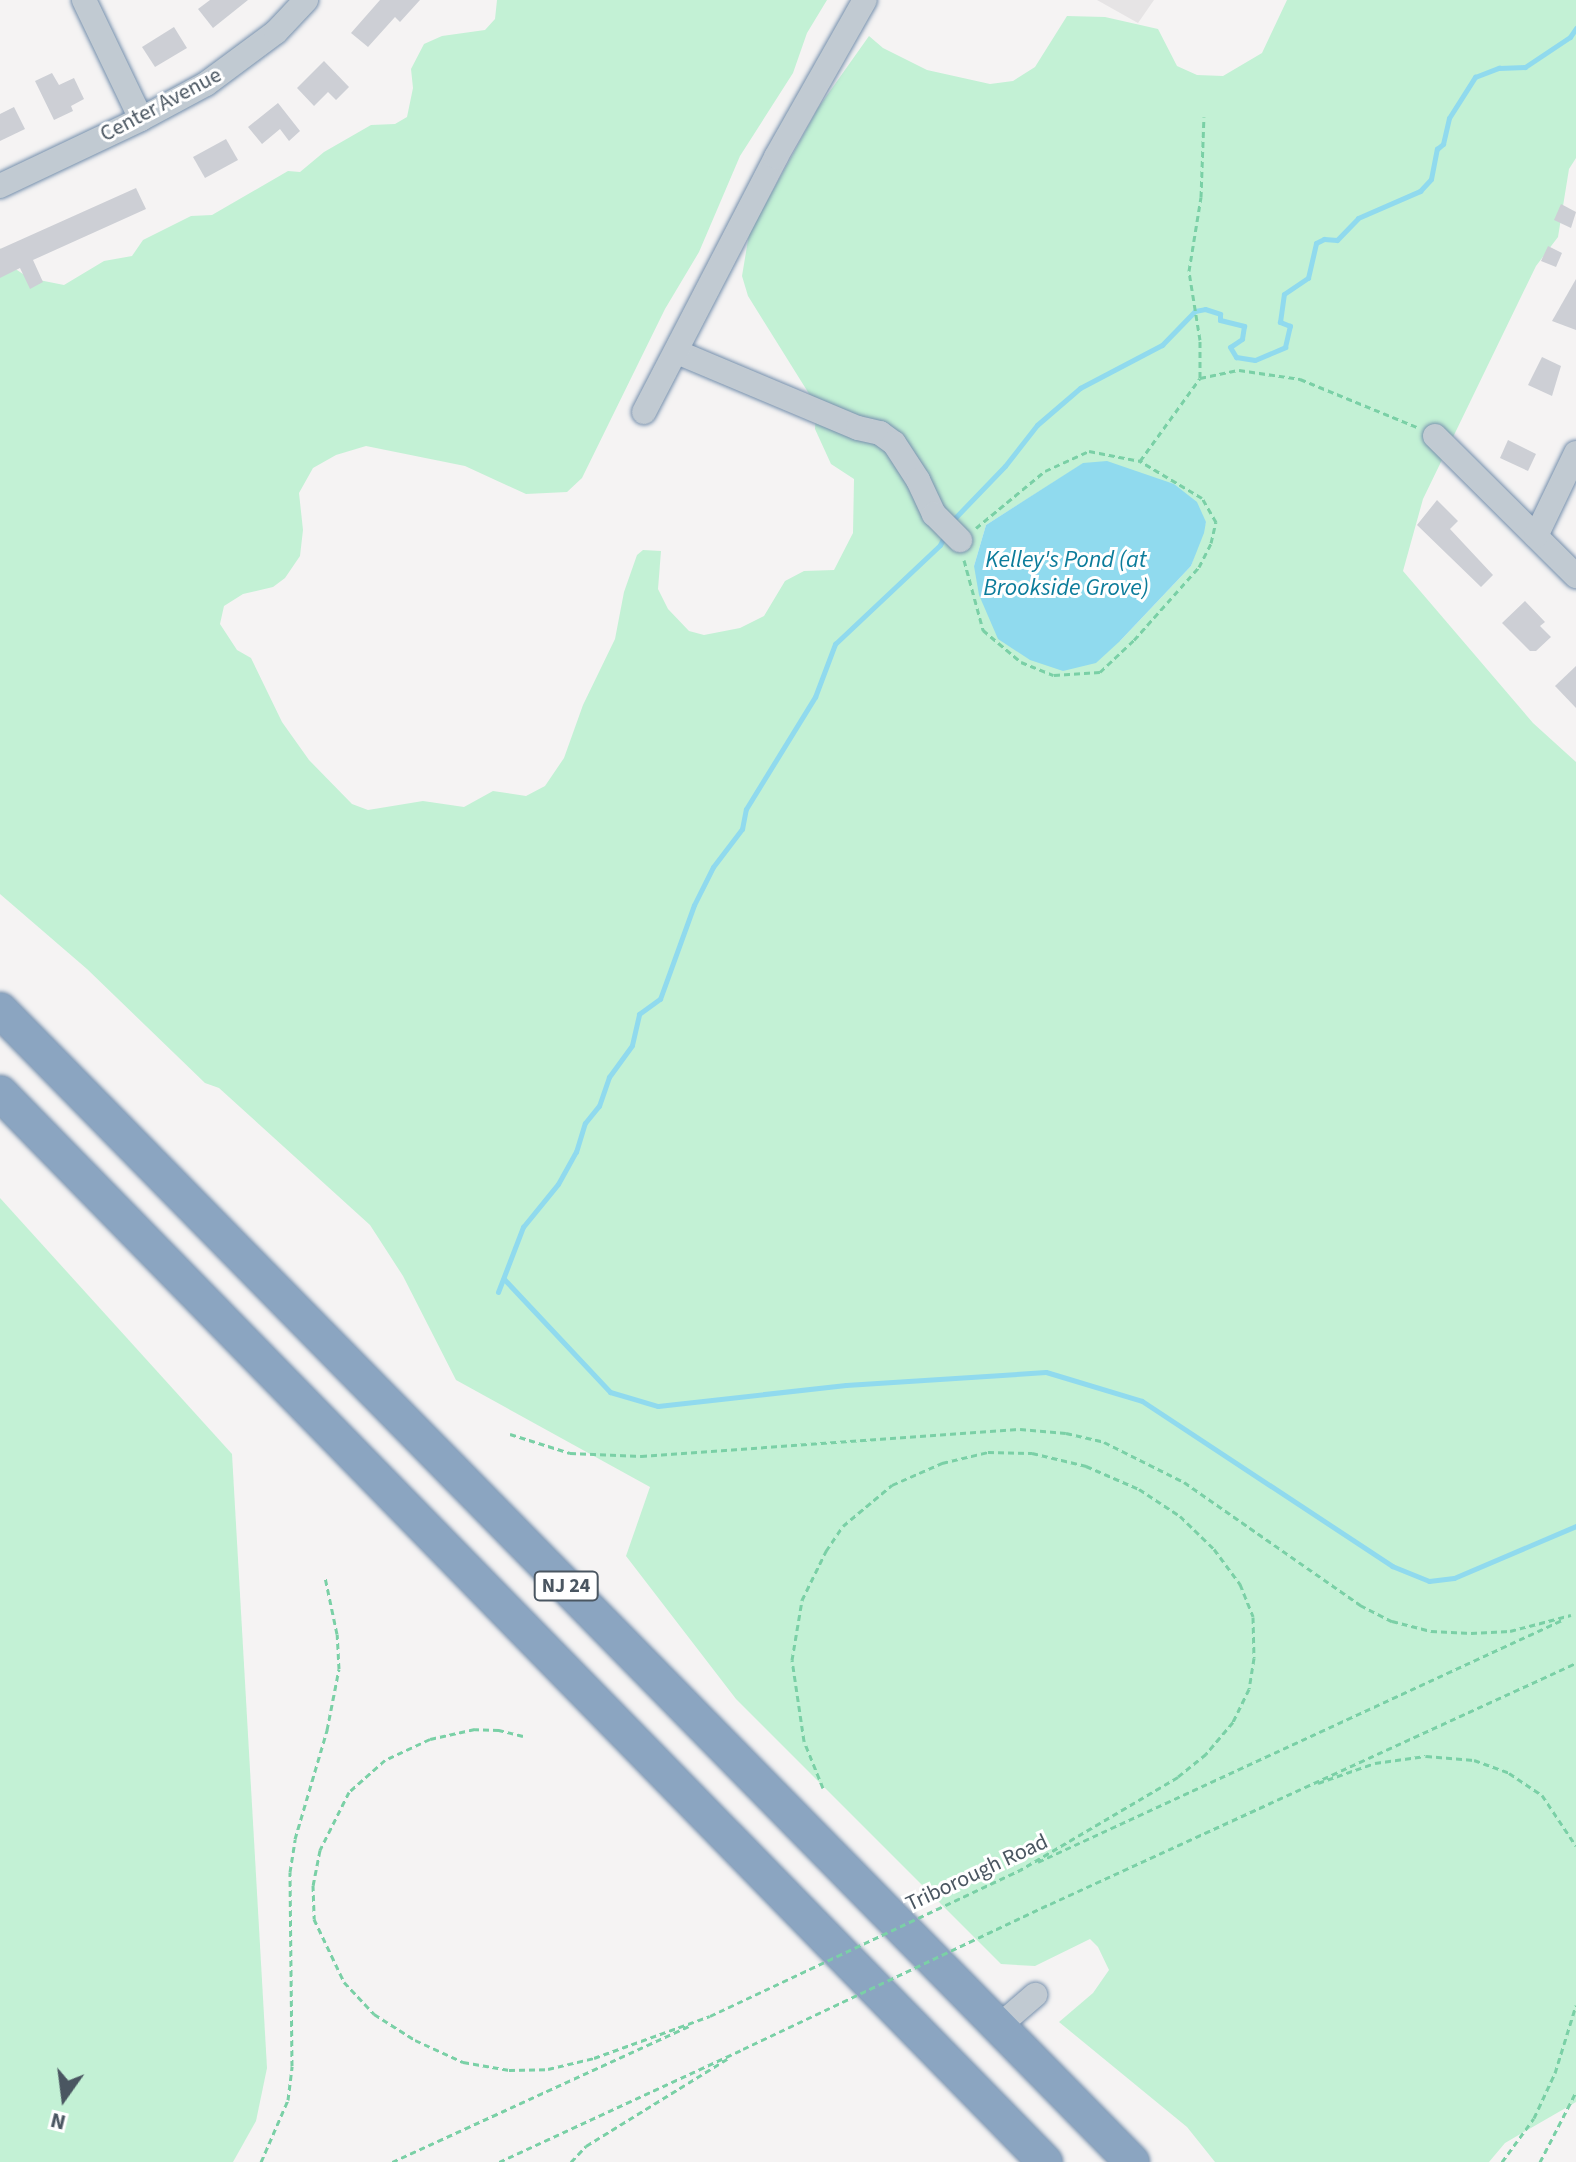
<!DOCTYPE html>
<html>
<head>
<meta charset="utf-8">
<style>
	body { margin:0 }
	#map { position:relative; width:1576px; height:2162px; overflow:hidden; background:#f5f3f3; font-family:"Source Sans 3",sans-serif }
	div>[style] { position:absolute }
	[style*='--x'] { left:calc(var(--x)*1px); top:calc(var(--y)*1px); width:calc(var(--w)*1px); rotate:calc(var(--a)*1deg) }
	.education>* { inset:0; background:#e6e4e5 }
	.green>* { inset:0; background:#c3f1d5 }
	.water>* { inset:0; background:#90daee }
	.stream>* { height:5px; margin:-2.5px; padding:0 2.5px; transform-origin:2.5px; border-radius:2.5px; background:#90daee }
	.building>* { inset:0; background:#cdcfd5 }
	.path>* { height:3px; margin-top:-1.5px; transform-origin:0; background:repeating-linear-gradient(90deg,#7ad0a6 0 6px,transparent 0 10px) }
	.roads { filter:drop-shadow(0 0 2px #7690ad) drop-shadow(0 0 2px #7690ad) }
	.minor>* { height:24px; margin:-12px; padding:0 12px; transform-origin:12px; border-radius:12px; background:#c1cad2 }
	.highway>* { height:34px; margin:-17px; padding:0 17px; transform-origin:17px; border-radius:17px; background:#8ba5c1 }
	.path-bridge>* { height:3px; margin-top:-1.5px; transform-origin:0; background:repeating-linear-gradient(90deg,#7ad0a6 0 6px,transparent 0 10px) }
	span { translate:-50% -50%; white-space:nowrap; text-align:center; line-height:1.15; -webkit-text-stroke:6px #fff; paint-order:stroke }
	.shield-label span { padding:2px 6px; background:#fff; border:2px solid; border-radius:6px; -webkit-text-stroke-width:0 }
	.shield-label { font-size:20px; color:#4a5661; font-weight:700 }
	.street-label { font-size:22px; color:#4a5661 }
	.water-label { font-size:24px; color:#0c7c9b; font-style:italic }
	.north { position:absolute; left:24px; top:2058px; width:80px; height:80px; -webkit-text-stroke:6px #fff; paint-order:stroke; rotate:194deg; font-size:22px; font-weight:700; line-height:32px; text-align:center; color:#4a5661 }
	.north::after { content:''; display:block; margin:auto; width:28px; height:36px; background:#4a5661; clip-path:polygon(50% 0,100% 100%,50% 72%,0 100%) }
</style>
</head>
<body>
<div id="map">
	<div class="education">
		<div style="clip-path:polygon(1097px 0,1154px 0,1138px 23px)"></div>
	</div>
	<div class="green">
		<div style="clip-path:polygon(evenodd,497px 0,827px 0,807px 33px,793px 73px,740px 156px,699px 252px,665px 309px,582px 478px,567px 492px,526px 494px,465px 466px,366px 446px,336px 455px,313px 468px,299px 493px,303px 530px,300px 556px,285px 578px,273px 587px,243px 594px,224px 606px,220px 624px,237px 650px,251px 658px,282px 722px,309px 760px,352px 804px,368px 810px,423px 801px,464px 807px,493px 791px,526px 796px,545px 786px,564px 758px,583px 705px,615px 639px,624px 592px,637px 555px,643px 550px,661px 551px,658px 589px,668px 609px,689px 631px,704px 635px,740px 628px,764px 616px,785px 581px,804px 571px,834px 570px,853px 533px,854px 479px,831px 464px,815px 429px,816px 405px,748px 296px,742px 276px,749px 234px,818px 108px,869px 36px,883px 48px,927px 70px,990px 84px,1013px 81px,1035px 67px,1067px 16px,1105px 17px,1158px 29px,1177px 66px,1197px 75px,1223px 76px,1262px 53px,1287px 0,1576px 0,1576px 158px,1569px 169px,1558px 237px,1536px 266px,1423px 499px,1403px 571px,1533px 723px,1576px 762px,1576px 2102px,1505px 2143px,1489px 2162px,1215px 2162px,1187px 2127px,1059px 2022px,1093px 1993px,1109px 1970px,1098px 1947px,1090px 1939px,1035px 1966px,1001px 1964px,736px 1699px,626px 1556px,650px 1487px,456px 1380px,403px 1276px,370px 1225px,219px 1088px,205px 1083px,87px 969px,0 894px,0 248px,11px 266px,29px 278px,64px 285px,104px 261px,132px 256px,143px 240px,191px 216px,212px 215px,288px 171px,300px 172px,324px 152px,371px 125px,395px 124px,407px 117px,413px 88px,411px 69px,424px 44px,442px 36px,485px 30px,495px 19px,497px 0,1084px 463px,1206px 522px,1191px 566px,1120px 641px,974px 566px,986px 525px,1084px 463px)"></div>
		<div style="clip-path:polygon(0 1198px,232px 1454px,267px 2068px,256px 2121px,233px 2162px,0 2162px)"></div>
	</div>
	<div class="water">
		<div style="clip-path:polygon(1107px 461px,1174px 484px,1197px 502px,1206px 522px,1204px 533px,1191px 566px,1120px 641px,1096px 663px,1063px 671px,1030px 660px,998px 639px,979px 595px,974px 566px,986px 525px,1083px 463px)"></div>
	</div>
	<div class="stream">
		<div style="--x:952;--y:521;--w:76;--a:-46.1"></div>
		<div style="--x:1005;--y:466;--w:52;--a:-52"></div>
		<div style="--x:1037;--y:425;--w:57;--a:-40.7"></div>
		<div style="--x:1080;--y:388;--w:93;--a:-27.7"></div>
		<div style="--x:1162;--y:345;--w:47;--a:-45.9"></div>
		<div style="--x:1195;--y:311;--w:10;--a:-11"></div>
		<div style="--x:1205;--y:309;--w:16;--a:18"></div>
		<div style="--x:1220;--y:314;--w:6;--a:90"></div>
		<div style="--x:1220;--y:320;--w:25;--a:14"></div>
		<div style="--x:1244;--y:326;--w:13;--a:99"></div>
		<div style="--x:1242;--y:339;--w:14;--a:146"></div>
		<div style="--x:1230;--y:347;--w:12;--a:59"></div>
		<div style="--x:1236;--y:357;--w:19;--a:9"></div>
		<div style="--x:1255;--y:360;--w:33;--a:-23"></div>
		<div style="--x:1285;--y:347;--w:22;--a:-77"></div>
		<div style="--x:1290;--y:326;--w:11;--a:-158"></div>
		<div style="--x:1280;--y:322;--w:28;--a:-82"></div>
		<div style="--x:1284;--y:294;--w:29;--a:-34"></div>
		<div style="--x:1308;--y:278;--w:36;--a:-77"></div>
		<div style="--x:1316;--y:243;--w:9;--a:-27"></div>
		<div style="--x:1324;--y:239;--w:13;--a:4"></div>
		<div style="--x:1337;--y:240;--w:30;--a:-46"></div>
		<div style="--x:1358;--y:218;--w:68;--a:-23.5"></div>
		<div style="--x:1420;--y:191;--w:16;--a:-47"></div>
		<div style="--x:1431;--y:179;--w:31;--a:-79"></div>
		<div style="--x:1437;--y:149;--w:8;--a:-40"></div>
		<div style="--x:1443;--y:144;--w:27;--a:-77"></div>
		<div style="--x:1449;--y:118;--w:49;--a:-57.6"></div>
		<div style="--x:1475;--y:77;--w:26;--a:-21"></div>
		<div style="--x:1499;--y:68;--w:26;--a:-2"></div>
		<div style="--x:1525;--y:67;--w:54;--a:-33.7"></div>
		<div style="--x:1570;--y:37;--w:11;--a:-56"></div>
		<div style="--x:504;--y:1279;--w:155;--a:46.8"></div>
		<div style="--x:610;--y:1392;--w:50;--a:16.3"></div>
		<div style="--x:658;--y:1406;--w:189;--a:-6.4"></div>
		<div style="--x:846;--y:1385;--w:200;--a:-3.7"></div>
		<div style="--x:1046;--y:1372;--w:100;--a:16.8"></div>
		<div style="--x:1142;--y:1401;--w:300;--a:33.4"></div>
		<div style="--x:1392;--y:1566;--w:40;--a:22"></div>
		<div style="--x:1429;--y:1581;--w:25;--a:-7"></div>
		<div style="--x:1454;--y:1578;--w:133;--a:-23.1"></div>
		<div style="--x:498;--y:1292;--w:70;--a:-69"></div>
		<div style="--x:523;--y:1227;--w:55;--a:-50.9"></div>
		<div style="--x:558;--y:1184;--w:37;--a:-61"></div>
		<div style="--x:576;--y:1152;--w:30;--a:-73"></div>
		<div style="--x:585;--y:1123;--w:22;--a:-51"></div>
		<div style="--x:599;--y:1106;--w:31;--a:-71"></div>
		<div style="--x:609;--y:1077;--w:39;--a:-54"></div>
		<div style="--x:632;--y:1045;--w:32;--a:-77"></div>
		<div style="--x:639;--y:1014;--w:26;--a:-36"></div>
		<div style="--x:660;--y:999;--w:100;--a:-70.1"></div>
		<div style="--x:694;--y:905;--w:42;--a:-63.4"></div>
		<div style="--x:713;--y:867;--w:48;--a:-52.7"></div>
		<div style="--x:742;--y:829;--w:20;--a:-79"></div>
		<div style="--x:746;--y:809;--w:132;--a:-58.4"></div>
		<div style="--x:815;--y:697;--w:57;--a:-69.3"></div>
		<div style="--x:835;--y:644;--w:144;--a:-43.3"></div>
		<div style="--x:940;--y:545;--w:9;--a:-63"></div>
	</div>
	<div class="building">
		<div style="clip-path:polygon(210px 0,248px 0,213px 28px,198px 9px)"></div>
		<div style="clip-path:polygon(380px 0,420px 0,400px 22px,395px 17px,368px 47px,351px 33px)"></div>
		<div style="clip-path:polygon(174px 27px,187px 48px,155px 67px,142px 47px)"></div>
		<div style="clip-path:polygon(324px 61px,349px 87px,336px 100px,328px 92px,314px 106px,297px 88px)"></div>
		<div style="clip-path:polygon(52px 73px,59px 85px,74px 78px,84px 99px,71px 106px,73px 111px,54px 120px,35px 81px)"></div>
		<div style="clip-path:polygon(278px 103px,300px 131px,289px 141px,280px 129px,262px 144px,248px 127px)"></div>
		<div style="clip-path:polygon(14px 107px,25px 129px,0 141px,0 114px)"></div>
		<div style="clip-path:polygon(226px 139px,238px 160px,205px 178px,193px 157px)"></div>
		<div style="clip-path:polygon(136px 188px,146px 209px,33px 260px,43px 282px,30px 289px,20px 268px,0 278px,0 249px)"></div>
		<div style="clip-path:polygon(1561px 204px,1576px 212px,1571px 228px,1554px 220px)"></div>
		<div style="clip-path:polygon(1548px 246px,1562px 253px,1556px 267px,1541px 261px)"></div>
		<div style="clip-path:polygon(1576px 279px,1576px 330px,1552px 321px)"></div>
		<div style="clip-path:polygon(1542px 357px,1561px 366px,1552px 396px,1528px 385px)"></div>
		<div style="clip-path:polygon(1508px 440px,1536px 454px,1528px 471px,1500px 458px)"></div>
		<div style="clip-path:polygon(1437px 500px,1458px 521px,1450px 529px,1493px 575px,1481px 587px,1417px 525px)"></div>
		<div style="clip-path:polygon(1525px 601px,1545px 622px,1540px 626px,1551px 637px,1536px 651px,1530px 651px,1502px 623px)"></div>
		<div style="clip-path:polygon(1576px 666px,1576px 708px,1555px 686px)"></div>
	</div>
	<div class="path">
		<div style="--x:1200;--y:378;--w:38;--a:-90"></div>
		<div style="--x:1200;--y:340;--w:70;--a:-99.1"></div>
		<div style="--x:1189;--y:271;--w:75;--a:-80.8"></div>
		<div style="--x:1201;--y:197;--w:80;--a:-87.9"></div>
		<div style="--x:976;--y:528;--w:89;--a:-39.6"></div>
		<div style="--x:1045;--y:471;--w:48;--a:-24.4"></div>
		<div style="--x:1089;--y:451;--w:52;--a:11.1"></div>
		<div style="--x:1140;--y:461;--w:102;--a:-54.1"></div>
		<div style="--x:1200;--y:378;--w:40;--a:-12"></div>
		<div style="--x:1239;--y:370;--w:62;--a:8.4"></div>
		<div style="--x:1300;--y:379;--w:126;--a:22.3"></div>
		<div style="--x:964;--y:560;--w:73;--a:74.8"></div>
		<div style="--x:983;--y:630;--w:50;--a:40.1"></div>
		<div style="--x:1021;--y:662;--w:35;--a:22"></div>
		<div style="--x:1054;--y:675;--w:46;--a:-3.7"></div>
		<div style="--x:1100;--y:672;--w:47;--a:-43.3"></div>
		<div style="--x:1134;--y:640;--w:98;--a:-48.3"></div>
		<div style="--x:1199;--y:567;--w:27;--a:-63"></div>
		<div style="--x:1211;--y:543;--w:22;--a:-77"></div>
		<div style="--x:1216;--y:522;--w:28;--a:-120"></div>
		<div style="--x:1202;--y:498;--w:72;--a:-149.2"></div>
		<div style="--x:510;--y:1434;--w:63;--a:17.6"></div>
		<div style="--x:570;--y:1453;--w:71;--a:2.4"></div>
		<div style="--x:641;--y:1456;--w:380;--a:-4.1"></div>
		<div style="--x:1020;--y:1429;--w:46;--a:5"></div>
		<div style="--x:1066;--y:1433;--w:39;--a:13"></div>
		<div style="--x:1104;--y:1442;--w:89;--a:26.6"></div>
		<div style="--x:1184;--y:1482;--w:215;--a:34.9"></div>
		<div style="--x:1360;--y:1605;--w:36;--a:27"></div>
		<div style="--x:1392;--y:1621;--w:40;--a:14.4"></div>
		<div style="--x:1431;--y:1631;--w:40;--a:2.9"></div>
		<div style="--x:1471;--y:1633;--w:39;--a:-3"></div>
		<div style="--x:1510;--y:1631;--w:63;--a:-14.7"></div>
		<div style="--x:523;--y:1736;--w:25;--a:-166"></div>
		<div style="--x:499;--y:1730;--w:24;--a:-178"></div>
		<div style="--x:475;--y:1729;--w:46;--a:167.5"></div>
		<div style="--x:430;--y:1739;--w:50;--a:155"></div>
		<div style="--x:385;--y:1760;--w:48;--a:138.4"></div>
		<div style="--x:349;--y:1792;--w:65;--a:116.6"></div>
		<div style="--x:320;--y:1850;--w:36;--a:101"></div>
		<div style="--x:313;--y:1885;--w:34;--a:88"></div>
		<div style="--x:314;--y:1919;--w:70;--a:64.5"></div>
		<div style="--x:344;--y:1982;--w:44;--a:46.8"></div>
		<div style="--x:374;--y:2014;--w:49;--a:32.4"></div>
		<div style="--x:415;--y:2040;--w:53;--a:24.6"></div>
		<div style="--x:463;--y:2062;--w:47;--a:9.9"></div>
		<div style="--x:509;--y:2070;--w:39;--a:-1"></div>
		<div style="--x:548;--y:2069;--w:47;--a:-13.4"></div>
		<div style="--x:594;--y:2058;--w:123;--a:-19.9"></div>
		<div style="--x:1318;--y:1783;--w:60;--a:-19.3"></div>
		<div style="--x:1375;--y:1763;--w:51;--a:-7.8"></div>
		<div style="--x:1426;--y:1756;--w:48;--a:4.8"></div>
		<div style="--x:1474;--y:1760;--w:37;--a:20"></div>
		<div style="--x:1509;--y:1773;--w:40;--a:34"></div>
		<div style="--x:1542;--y:1795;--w:61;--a:56.3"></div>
		<div style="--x:823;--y:1788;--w:51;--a:-112"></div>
		<div style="--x:804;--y:1741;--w:82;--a:-98.4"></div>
		<div style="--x:792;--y:1660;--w:61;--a:-80.5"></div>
		<div style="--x:802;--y:1600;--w:55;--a:-63.9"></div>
		<div style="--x:826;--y:1551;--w:30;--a:-56"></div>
		<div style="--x:843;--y:1526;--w:64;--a:-39.9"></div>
		<div style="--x:892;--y:1485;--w:55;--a:-23.7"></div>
		<div style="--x:942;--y:1463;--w:47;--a:-13.4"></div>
		<div style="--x:988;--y:1452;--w:44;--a:1.3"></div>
		<div style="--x:1032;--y:1453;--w:56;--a:13.5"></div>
		<div style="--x:1086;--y:1466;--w:58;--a:23.5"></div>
		<div style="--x:1139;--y:1489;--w:49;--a:33.4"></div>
		<div style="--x:1180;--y:1516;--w:47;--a:44.1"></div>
		<div style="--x:1214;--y:1549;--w:44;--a:53.4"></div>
		<div style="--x:1240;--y:1584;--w:35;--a:68"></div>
		<div style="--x:1253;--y:1617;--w:41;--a:88.6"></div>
		<div style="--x:1254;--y:1658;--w:31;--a:99"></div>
		<div style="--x:1249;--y:1689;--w:37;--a:116"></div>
		<div style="--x:1233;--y:1722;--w:42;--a:130.2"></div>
		<div style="--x:1206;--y:1754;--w:36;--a:141"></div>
		<div style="--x:1178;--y:1777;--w:183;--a:149.5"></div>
		<div style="--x:1038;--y:1862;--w:577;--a:-24.79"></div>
		<div style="--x:1050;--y:1904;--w:579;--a:-24.62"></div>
		<div style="--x:261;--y:2162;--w:68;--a:-66.5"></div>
		<div style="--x:288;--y:2100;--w:34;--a:-83"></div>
		<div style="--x:292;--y:2066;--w:194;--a:-90.6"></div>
		<div style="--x:290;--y:1872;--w:33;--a:-81"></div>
		<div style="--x:295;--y:1839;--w:114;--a:-73.6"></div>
		<div style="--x:327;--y:1730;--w:62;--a:-78.9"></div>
		<div style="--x:339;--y:1669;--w:35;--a:-93"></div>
		<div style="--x:337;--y:1634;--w:58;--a:-101.9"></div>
		<div style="--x:392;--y:2162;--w:327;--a:-24.6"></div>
		<div style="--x:499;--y:2162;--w:269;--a:-24.8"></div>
		<div style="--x:571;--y:2162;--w:22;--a:-47"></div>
		<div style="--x:586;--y:2146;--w:169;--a:-31.7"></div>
		<div style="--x:1502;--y:2162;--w:54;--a:-54"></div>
		<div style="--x:1534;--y:2118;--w:50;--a:-65"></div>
		<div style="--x:1555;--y:2073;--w:71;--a:-72.8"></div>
		<div style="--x:1540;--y:2162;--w:79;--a:-62.8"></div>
	</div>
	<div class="roads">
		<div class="minor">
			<div style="--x:84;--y:0;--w:132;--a:64.4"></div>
			<div style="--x:0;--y:186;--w:156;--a:-25.4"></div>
			<div style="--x:141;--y:119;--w:74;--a:-28.3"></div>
			<div style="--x:206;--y:84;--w:87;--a:-36.6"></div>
			<div style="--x:276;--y:32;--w:44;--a:-46.8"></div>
			<div style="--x:677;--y:352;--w:196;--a:22.8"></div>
			<div style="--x:858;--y:428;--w:23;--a:13"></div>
			<div style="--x:880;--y:433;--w:17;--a:36"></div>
			<div style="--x:894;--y:443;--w:44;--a:57"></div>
			<div style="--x:918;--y:480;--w:38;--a:65"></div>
			<div style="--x:934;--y:514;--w:37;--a:45"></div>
			<div style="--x:644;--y:412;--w:287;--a:-62.6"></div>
			<div style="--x:776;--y:157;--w:180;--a:-60.5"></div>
			<div style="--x:1435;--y:436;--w:199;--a:44.8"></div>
			<div style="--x:1536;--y:536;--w:92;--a:-64.3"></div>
			<div style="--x:999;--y:2026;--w:48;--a:-40.7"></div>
		</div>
		<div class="highway">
			<div style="--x:0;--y:1010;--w:1615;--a:45.5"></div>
			<div style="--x:0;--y:1093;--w:1495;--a:45.65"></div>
		</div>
	</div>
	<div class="path-bridge">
		<div style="--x:710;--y:2016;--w:343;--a:-25.2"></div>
		<div style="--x:743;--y:2049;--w:340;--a:-25.3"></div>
	</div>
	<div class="shield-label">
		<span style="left:566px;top:1586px">NJ 24</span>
	</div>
	<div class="street-label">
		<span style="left:161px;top:105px;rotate:-28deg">Center Avenue</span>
		<span style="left:977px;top:1873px;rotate:-25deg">Triborough Road</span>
	</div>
	<div class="water-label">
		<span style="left:1066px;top:574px">Kelley's Pond (at<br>Brookside Grove)</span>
	</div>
	<div class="north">N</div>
</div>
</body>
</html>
